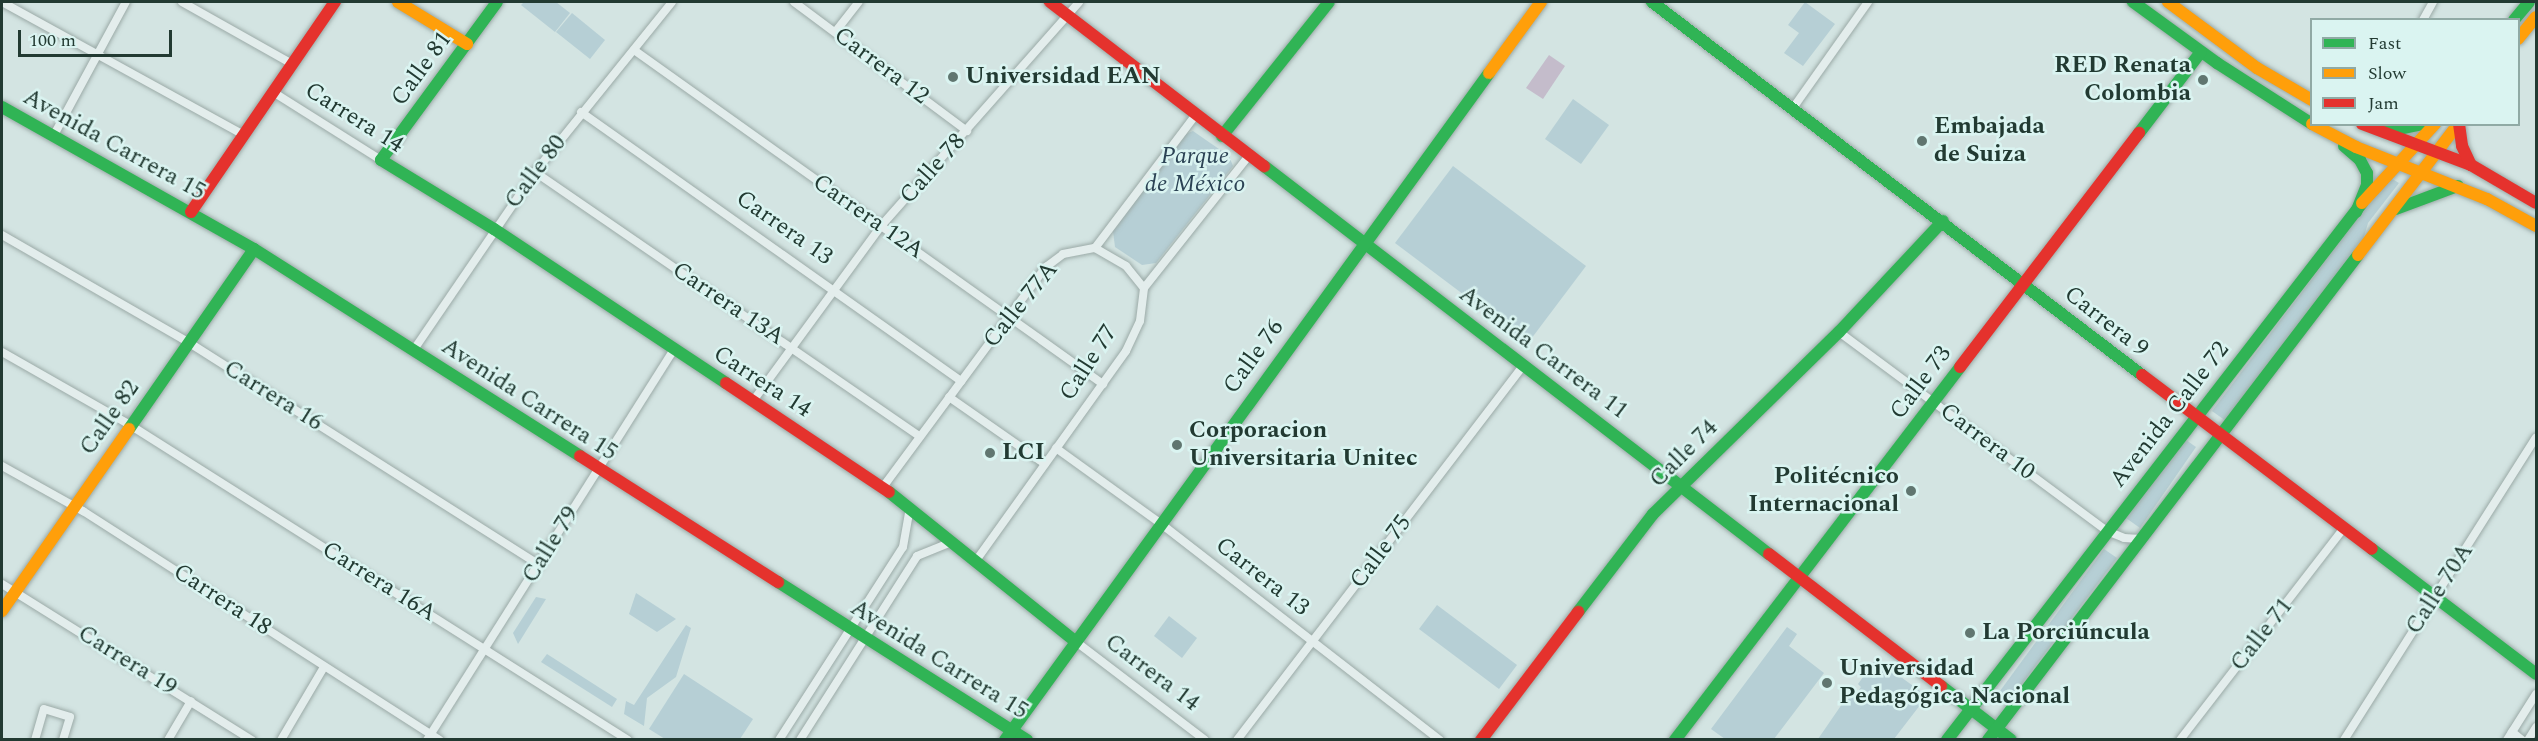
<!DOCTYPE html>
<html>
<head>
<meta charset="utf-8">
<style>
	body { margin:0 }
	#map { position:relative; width:2538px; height:741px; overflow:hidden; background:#d3e4e2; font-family:Spectral,serif }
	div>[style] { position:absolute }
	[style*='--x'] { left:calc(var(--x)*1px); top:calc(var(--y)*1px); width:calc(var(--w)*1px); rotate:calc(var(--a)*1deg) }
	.green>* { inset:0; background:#b6cfd5 }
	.water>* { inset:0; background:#c4bccb }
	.roads { filter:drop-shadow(0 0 2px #9baaa7) drop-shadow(0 0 2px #9baaa7) }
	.street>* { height:8px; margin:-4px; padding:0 4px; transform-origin:4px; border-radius:4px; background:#e3edec }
	.fast>* { height:12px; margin:-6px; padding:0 6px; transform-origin:6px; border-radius:6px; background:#30b455 }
	.slow>* { height:12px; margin:-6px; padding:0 6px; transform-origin:6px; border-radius:6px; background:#ff9f0a }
	.jam>* { height:12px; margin:-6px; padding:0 6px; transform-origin:6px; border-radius:6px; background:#e5322d }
	.dots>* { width:16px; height:16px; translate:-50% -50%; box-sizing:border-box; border:3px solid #daf4f1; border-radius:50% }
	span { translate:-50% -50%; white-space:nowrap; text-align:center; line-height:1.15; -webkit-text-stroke:5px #daf4f1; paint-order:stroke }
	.street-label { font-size:24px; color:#223a32 }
	.poi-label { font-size:24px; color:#223a32; font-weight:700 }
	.right { translate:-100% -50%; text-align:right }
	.left { translate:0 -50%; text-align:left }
	.park-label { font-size:24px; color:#2b4254; font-style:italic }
	.frame { position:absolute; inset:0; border:3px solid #223a32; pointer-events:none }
	.legend { position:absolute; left:2310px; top:18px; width:210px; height:108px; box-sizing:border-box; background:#daf4f1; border:2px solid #90aaa5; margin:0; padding:8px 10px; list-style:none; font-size:18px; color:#223a32 }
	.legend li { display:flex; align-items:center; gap:12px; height:30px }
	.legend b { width:30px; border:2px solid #90aaa5 }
	.scale { position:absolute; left:18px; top:30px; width:154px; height:27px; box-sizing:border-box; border:3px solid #223a32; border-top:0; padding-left:8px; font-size:18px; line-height:21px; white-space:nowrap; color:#223a32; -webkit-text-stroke:4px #daf4f1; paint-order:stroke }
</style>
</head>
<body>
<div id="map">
	<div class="green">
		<div style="clip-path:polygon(524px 2px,556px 2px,570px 13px,555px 32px,521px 5px)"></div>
		<div style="clip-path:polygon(1805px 2px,1835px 24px,1803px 66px,1784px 53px,1799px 33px,1788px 25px)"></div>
		<div style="clip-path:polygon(572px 13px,605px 40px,590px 59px,556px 32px)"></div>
		<div style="clip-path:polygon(1573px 99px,1609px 125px,1581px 164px,1545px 139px)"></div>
		<div style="clip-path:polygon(1193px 131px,1229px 156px,1233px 166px,1156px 263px,1142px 265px,1115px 247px,1113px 231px,1186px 134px)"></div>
		<div style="clip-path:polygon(1453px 166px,1586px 266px,1528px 343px,1395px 243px)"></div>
		<div style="clip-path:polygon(2389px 177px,2399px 183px,2368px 223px,2363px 240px,2226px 421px,2212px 411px)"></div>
		<div style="clip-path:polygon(2186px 440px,2196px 447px,2140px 528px,2126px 518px)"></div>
		<div style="clip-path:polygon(2104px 549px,2117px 558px,2008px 702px,1997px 695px)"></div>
		<div style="clip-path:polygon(636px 593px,676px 619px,657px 632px,629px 614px)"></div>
		<div style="clip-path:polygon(536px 597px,546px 599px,518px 644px,513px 633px)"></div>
		<div style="clip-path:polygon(1437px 605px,1517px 665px,1499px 689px,1419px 629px)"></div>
		<div style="clip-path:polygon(1169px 616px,1197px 638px,1182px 658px,1154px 636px)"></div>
		<div style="clip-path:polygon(686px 625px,691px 628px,676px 677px,647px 698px,644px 726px,624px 714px,626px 701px,634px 705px)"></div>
		<div style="clip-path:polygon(1787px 627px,1797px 634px,1789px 646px,1824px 673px,1774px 739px,1725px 739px,1711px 729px)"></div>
		<div style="clip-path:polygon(547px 654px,617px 699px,612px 707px,541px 662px)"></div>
		<div style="clip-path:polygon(1876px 659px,1927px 696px,1894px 739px,1818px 739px,1851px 691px,1856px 694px,1861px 687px,1858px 684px)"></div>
		<div style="clip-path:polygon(684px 674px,753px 719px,740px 739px,665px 739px,649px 729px)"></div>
	</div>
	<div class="water">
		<div style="clip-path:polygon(1549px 55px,1565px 66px,1543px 99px,1526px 88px)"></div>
	</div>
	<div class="roads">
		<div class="street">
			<div style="--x:2;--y:2;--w:276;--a:28.8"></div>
			<div style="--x:182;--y:2;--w:126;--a:29.4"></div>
			<div style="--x:794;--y:2;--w:216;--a:36.7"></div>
			<div style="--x:2423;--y:20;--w:21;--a:-61"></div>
			<div style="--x:836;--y:31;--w:37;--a:-52"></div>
			<div style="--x:634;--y:50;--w:576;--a:35.46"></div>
			<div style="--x:273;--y:92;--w:128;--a:32.2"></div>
			<div style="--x:1793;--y:108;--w:130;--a:-54.7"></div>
			<div style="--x:581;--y:112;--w:466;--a:35.3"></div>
			<div style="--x:54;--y:135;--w:151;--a:-61.6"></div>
			<div style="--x:535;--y:172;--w:467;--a:34.5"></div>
			<div style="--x:2;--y:235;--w:215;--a:29.9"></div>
			<div style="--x:188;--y:342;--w:416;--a:32.4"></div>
			<div style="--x:1095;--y:248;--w:36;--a:30"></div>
			<div style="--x:1126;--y:266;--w:28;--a:51"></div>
			<div style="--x:1839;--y:332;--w:334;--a:36.6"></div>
			<div style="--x:2107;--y:531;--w:18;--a:22"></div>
			<div style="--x:2124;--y:538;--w:17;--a:3"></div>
			<div style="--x:413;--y:351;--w:217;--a:-55.7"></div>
			<div style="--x:535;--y:172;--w:218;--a:-51.1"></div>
			<div style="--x:2;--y:352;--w:147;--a:29.7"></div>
			<div style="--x:130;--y:425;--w:589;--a:32.31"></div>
			<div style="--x:949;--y:397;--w:117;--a:34.9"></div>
			<div style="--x:753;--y:401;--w:217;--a:-53.8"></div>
			<div style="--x:881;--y:226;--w:299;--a:-48.5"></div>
			<div style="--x:1056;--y:448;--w:128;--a:35.8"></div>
			<div style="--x:1160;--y:523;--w:354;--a:37.8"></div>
			<div style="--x:2;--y:466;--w:93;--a:29.1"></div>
			<div style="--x:83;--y:511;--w:424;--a:32.7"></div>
			<div style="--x:883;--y:487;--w:274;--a:-53.5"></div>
			<div style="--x:1046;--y:267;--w:21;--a:-37"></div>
			<div style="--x:1063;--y:254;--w:33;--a:-11"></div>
			<div style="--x:1095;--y:248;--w:166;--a:-52.9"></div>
			<div style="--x:975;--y:562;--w:259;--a:-54.4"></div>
			<div style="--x:1126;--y:351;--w:33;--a:-65"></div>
			<div style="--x:1140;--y:321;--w:33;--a:-83"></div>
			<div style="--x:1144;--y:288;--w:167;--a:-51.6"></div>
			<div style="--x:2;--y:584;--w:295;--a:32"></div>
			<div style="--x:1075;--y:641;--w:163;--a:37.3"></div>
			<div style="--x:2512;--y:732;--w:13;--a:39"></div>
			<div style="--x:35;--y:740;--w:32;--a:-74"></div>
			<div style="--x:44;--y:709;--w:27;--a:17"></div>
			<div style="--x:70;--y:717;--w:24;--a:107"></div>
			<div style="--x:168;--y:740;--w:45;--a:-59.5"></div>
			<div style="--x:281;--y:740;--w:85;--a:-59.5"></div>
			<div style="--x:427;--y:740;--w:462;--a:-57.7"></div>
			<div style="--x:779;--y:740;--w:229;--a:-57.3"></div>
			<div style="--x:903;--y:547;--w:40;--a:-80"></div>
			<div style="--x:800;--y:740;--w:218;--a:-57.5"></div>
			<div style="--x:917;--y:556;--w:37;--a:-22"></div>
			<div style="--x:1237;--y:740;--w:472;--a:-52.6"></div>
			<div style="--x:2180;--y:740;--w:267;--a:-52.3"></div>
			<div style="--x:2344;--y:740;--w:358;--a:-57.6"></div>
			<div style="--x:2507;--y:740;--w:54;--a:-57.8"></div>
			<div style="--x:2528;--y:740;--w:15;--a:-58"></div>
		</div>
		<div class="fast">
			<div style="--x:497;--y:2;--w:196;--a:126.3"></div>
			<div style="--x:381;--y:160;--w:132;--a:31.4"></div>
			<div style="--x:494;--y:229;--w:278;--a:33.6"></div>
			<div style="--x:1652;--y:2;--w:616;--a:37.28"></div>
			<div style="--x:2133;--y:2;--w:104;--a:36"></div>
			<div style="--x:2217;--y:63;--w:113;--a:32.7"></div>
			<div style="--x:2514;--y:20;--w:23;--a:-50"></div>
			<div style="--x:2;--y:107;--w:289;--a:29.4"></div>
			<div style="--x:254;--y:249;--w:386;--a:32.4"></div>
			<div style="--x:2385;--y:132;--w:38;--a:-12"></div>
			<div style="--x:2139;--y:133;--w:102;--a:-52.6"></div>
			<div style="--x:1222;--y:136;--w:171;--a:-51.4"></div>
			<div style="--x:2344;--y:146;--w:21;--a:41"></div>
			<div style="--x:2360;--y:160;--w:15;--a:62"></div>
			<div style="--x:2367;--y:173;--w:12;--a:90"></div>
			<div style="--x:2367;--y:185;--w:29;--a:112"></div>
			<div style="--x:1264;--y:166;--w:637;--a:37.54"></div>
			<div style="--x:2396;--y:209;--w:66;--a:-20.4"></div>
			<div style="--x:129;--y:429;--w:219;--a:-55.2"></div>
			<div style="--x:889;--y:492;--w:238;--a:38.7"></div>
			<div style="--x:2372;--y:549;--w:206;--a:37.3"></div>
			<div style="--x:778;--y:582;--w:295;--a:32.4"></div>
			<div style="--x:1578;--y:612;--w:123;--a:-52.6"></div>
			<div style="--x:1653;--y:514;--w:260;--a:-44.4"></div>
			<div style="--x:1839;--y:332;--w:152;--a:-46.9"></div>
			<div style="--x:1941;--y:686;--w:88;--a:37.6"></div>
			<div style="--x:1005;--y:740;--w:824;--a:-54.03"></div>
			<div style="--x:1675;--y:740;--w:469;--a:-52.6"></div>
			<div style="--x:1947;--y:740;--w:679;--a:-52.3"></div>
			<div style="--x:1988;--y:740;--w:610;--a:-52.66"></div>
		</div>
		<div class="slow">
			<div style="--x:398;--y:2;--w:81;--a:31.3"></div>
			<div style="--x:2168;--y:2;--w:111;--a:36.6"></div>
			<div style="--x:2257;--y:68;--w:64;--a:30.2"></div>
			<div style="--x:2518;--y:39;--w:28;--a:-51"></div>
			<div style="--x:1489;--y:73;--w:88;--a:-53.8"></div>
			<div style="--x:2312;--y:124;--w:50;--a:27.6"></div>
			<div style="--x:2356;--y:147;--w:141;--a:21.7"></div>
			<div style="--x:2487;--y:199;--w:56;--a:28.9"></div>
			<div style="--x:2362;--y:203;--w:108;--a:-47.3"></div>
			<div style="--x:2358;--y:255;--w:165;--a:-52.6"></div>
			<div style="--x:2;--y:611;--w:222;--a:-55.1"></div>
		</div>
		<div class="jam">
			<div style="--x:1050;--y:2;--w:270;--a:37.5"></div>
			<div style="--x:2362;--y:124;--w:116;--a:20.6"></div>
			<div style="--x:2471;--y:165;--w:75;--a:30.3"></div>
			<div style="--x:2459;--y:124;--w:22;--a:82"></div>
			<div style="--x:2462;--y:146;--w:21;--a:65"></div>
			<div style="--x:191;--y:212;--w:255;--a:-55.6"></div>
			<div style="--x:1960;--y:367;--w:295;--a:-52.6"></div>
			<div style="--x:2142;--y:375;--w:288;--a:37.1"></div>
			<div style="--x:726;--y:383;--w:196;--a:33.8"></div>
			<div style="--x:580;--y:456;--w:235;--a:32.5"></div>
			<div style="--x:1769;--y:554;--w:217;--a:37.5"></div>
			<div style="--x:1481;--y:740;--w:161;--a:-52.8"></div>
		</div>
	</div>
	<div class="dots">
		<div style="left:953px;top:77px;background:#607670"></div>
		<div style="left:2203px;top:80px;background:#607670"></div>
		<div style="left:1922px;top:141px;background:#607670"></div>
		<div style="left:1177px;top:445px;background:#607670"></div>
		<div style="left:990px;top:453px;background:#607670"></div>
		<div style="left:1911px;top:491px;background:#607670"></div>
		<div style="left:1970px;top:633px;background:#607670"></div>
		<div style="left:1827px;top:683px;background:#607670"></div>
	</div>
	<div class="street-label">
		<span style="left:881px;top:66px;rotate:37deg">Carrera 12</span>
		<span style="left:422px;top:69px;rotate:-54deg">Calle 81</span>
		<span style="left:354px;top:118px;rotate:32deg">Carrera 14</span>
		<span style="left:114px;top:145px;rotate:29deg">Avenida Carrera 15</span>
		<span style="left:933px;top:169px;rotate:-48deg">Calle 78</span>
		<span style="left:536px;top:172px;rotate:-53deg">Calle 80</span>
		<span style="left:868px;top:217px;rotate:35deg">Carrera 12A</span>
		<span style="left:784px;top:228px;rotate:35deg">Carrera 13</span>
		<span style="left:728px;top:304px;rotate:34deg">Carrera 13A</span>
		<span style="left:1021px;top:305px;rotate:-51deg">Calle 77A</span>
		<span style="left:2106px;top:322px;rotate:38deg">Carrera 9</span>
		<span style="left:1543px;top:353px;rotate:37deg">Avenida Carrera 11</span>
		<span style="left:1254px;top:357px;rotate:-54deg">Calle 76</span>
		<span style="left:1089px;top:363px;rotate:-57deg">Calle 77</span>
		<span style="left:762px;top:382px;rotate:33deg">Carrera 14</span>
		<span style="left:1921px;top:383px;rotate:-53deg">Calle 73</span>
		<span style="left:273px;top:396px;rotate:32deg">Carrera 16</span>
		<span style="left:529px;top:400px;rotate:33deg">Avenida Carrera 15</span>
		<span style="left:2170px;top:415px;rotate:-52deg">Avenida Calle 72</span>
		<span style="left:110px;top:418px;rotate:-55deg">Calle 82</span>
		<span style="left:1987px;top:442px;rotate:37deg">Carrera 10</span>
		<span style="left:1684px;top:454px;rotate:-45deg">Calle 74</span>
		<span style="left:551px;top:545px;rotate:-58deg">Calle 79</span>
		<span style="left:1381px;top:552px;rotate:-53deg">Calle 75</span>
		<span style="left:1262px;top:577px;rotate:38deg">Carrera 13</span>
		<span style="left:379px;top:582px;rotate:32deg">Carrera 16A</span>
		<span style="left:2440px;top:589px;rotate:-57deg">Calle 70A</span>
		<span style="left:222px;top:600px;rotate:33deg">Carrera 18</span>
		<span style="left:2262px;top:635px;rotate:-52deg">Calle 71</span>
		<span style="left:939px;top:660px;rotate:32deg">Avenida Carrera 15</span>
		<span style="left:127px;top:661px;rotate:32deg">Carrera 19</span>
		<span style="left:1152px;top:673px;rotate:37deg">Carrera 14</span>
	</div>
	<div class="poi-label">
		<span class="right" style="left:2191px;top:80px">RED Renata<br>Colombia</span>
		<span class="left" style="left:965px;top:77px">Universidad EAN</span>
		<span class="left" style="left:1934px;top:141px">Embajada<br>de Suiza</span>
		<span class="left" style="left:1189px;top:445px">Corporacion<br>Universitaria Unitec</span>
		<span class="left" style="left:1002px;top:453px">LCI</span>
		<span class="right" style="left:1899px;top:491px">Politécnico<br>Internacional</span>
		<span class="left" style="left:1982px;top:633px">La Porciúncula</span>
		<span class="left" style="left:1839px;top:683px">Universidad<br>Pedagógica Nacional</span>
	</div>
	<div class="park-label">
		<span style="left:1195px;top:171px">Parque<br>de México</span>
	</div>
	<div class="frame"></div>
	<ul class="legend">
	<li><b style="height:8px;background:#30b455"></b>Fast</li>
	<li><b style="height:8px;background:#ff9f0a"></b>Slow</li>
	<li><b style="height:8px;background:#e5322d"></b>Jam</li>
	</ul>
	<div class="scale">100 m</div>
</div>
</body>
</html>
